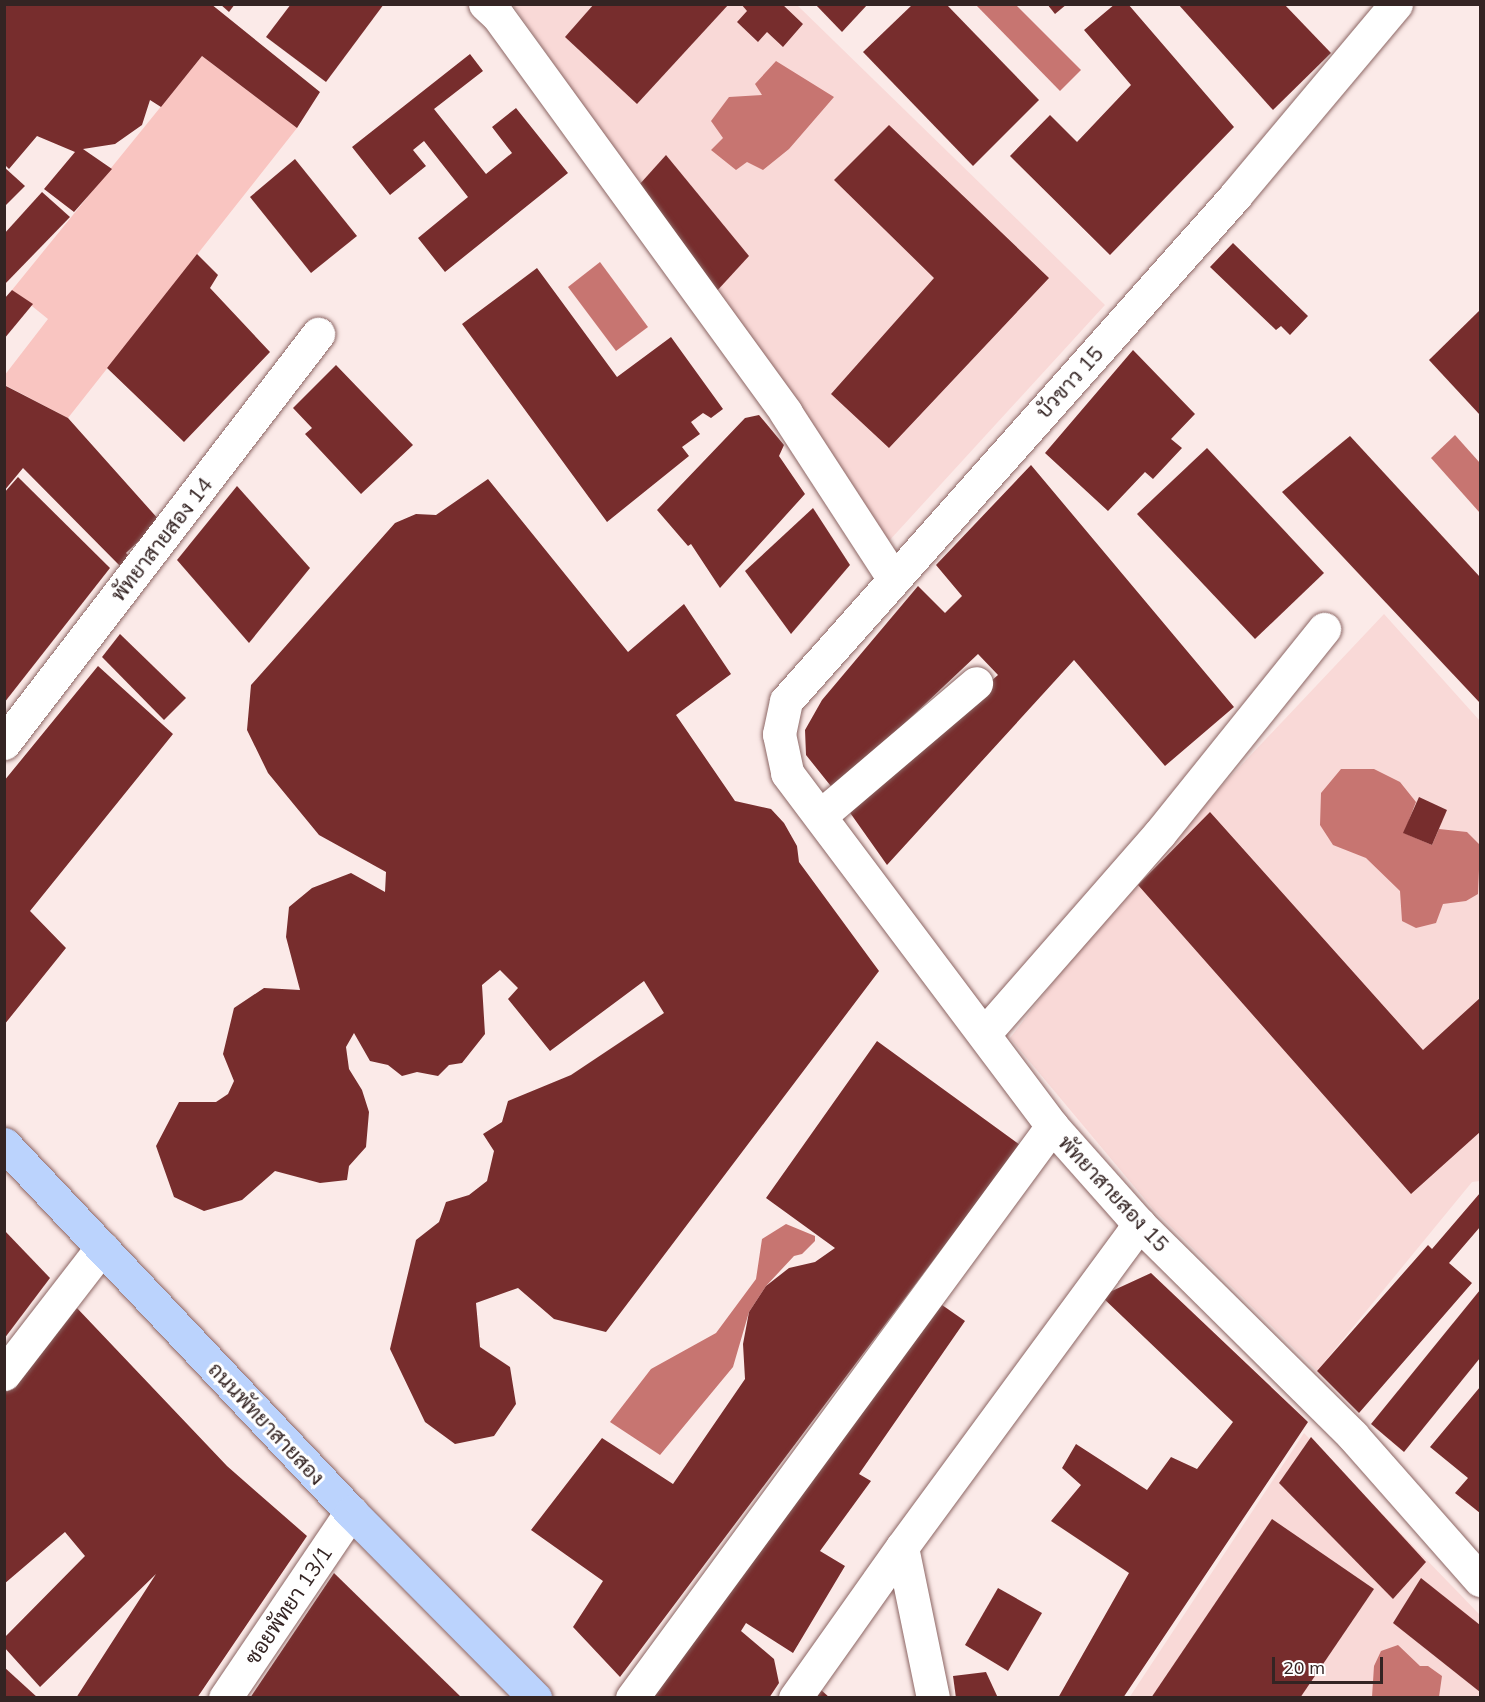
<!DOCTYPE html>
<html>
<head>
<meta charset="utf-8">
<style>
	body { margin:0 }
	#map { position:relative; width:1485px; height:1702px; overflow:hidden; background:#fbeae8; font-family:Mulish,Sarabun,sans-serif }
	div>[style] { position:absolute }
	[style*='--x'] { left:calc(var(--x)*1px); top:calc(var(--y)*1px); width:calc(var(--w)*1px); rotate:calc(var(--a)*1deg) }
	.built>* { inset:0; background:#f9d9d7 }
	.green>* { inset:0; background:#f9c5c1 }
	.water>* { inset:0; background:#c77571 }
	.building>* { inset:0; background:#772d2d }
	.roads { filter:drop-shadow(0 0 2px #8c6664) drop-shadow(0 0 2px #8c6664) }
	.minor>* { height:33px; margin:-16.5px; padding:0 16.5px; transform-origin:16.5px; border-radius:16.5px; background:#fff }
	.major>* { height:33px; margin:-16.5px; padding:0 16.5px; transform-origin:16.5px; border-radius:16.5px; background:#bbd3fd }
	span { translate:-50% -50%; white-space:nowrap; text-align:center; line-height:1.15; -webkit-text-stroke:6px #fff; paint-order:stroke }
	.street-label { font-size:21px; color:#342423 }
	.frame { position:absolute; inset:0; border:6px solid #342423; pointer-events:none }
	.scale { position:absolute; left:1272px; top:1657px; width:111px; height:27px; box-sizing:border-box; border:3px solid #342423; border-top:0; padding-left:8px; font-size:18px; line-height:21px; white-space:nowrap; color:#342423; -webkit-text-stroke:4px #fff; paint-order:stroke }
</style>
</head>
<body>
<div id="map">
	<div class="built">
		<div style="clip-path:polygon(513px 5px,797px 5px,1105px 305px,888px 542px)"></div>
		<div style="clip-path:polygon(1384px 614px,1480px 721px,1480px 1181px,1472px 1182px,1317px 1371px,1153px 1209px,1010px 1038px,1129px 884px)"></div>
		<div style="clip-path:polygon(1304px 1433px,1480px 1615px,1480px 1697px,1129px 1698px)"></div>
	</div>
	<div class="green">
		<div style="clip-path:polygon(202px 56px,297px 128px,68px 418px,5px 385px,4px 376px,48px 319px,12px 290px)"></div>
	</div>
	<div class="water">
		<div style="clip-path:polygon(976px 5px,1016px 5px,1081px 70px,1060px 91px)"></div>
		<div style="clip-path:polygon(776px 61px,834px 97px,789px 149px,763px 170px,747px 162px,736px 170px,711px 150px,723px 138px,711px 121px,729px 97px,762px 95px,755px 84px)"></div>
		<div style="clip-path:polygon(600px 262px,648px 327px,616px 351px,568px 287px)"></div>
		<div style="clip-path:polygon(1455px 435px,1480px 463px,1480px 513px,1431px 458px)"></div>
		<div style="clip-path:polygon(1341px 769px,1374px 769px,1400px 782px,1416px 802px,1404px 833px,1432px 845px,1439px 829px,1467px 832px,1480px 845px,1478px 894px,1466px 901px,1443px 904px,1436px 923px,1416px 928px,1402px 921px,1400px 891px,1366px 858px,1333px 845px,1320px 825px,1321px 793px)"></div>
		<div style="clip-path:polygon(786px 1224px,815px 1236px,815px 1241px,802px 1254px,794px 1256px,766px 1286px,749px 1312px,733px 1367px,660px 1455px,610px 1422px,651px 1369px,716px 1333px,756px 1279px,762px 1239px)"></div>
		<div style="clip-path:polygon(1398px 1645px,1420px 1666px,1428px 1666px,1442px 1676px,1439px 1697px,1372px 1697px,1374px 1666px,1381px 1651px)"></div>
	</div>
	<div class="building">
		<div style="clip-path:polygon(5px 4px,211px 4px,320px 92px,297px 128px,202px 56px,161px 107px,150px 100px,142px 125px,115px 144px,83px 149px,112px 169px,74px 212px,44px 189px,75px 152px,37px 136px,9px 169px,5px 165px)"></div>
		<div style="clip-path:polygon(220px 4px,235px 4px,229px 12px)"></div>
		<div style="clip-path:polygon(291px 4px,384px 4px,326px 82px,266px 37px)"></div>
		<div style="clip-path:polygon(594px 4px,729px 4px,637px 104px,565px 37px)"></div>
		<div style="clip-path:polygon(741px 4px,782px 4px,803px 24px,783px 47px,767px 32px,758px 42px,737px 22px,747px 11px)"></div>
		<div style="clip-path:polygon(815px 4px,868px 4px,842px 32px)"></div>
		<div style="clip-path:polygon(913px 4px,946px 4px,1039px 100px,973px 166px,863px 52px)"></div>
		<div style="clip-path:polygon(1047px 4px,1067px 4px,1055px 14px)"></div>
		<div style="clip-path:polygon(1115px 4px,1128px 4px,1234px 127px,1110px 255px,1010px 156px,1050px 115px,1077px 142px,1131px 85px,1084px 30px)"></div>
		<div style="clip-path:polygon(1178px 4px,1284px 4px,1331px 53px,1273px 110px)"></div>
		<div style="clip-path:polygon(470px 54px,483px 71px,434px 109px,486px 174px,512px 153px,492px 127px,516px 108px,568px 173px,445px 272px,418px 238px,468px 197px,424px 141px,413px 150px,426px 166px,390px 195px,352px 147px)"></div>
		<div style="clip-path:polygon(889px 125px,1049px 278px,889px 448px,831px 394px,934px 278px,834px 180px)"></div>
		<div style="clip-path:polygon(666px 155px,749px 256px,715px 293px,639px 185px)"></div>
		<div style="clip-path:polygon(295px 159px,357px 236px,311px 273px,250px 197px)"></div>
		<div style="clip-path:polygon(4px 167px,25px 186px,4px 207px)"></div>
		<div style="clip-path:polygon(42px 192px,70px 217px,4px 285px,4px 234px)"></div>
		<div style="clip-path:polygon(1233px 243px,1308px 316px,1290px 335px,1281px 326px,1276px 330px,1210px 267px)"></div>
		<div style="clip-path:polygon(197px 254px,218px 275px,210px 288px,270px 352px,184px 442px,107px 368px)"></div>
		<div style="clip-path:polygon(537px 268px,617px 377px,671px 337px,723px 409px,711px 418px,703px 413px,691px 422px,700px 434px,682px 447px,689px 456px,607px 522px,462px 324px)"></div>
		<div style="clip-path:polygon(12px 290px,33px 304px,4px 339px,4px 299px)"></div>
		<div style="clip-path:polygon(1480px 310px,1480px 415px,1429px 360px)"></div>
		<div style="clip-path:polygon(1133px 350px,1195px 414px,1171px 439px,1182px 448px,1153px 479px,1145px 472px,1108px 511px,1045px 453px)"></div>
		<div style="clip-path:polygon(336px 365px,413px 445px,361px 494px,305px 434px,312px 428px,293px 408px)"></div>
		<div style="clip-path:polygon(4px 385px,68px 418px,160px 521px,126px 553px,133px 560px,123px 569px,23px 468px,4px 491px)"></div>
		<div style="clip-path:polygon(759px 415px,784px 445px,779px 456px,805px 494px,720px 588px,691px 544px,688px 546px,657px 510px,745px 418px)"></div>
		<div style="clip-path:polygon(1350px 436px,1480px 577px,1480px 703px,1282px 492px)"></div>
		<div style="clip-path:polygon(1207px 448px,1324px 573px,1255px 639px,1137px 514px)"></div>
		<div style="clip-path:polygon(1031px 465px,1234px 707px,1165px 766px,1074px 660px,887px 865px,846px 807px,998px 675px,978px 654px,834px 790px,806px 755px,805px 730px,822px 700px,918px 586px,945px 613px,962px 596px,936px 565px)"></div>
		<div style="clip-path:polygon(18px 477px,110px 568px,4px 703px,4px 493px)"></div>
		<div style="clip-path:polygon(488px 479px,628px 652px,684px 604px,731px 674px,676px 715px,735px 801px,771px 809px,784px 823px,797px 846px,799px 862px,879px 971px,606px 1332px,554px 1319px,518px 1288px,476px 1303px,480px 1347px,510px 1367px,516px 1404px,494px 1436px,455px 1444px,425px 1422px,390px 1349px,416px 1240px,439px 1222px,446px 1202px,469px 1195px,487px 1181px,494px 1151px,483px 1134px,502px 1122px,508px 1101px,571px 1075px,664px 1013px,644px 981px,550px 1051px,508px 999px,518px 988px,500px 970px,482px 985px,485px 1034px,462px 1063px,449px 1065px,438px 1076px,417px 1072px,402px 1076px,388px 1065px,370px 1061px,354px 1033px,346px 1047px,349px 1069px,362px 1090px,369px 1112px,366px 1147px,349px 1166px,347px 1180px,320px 1183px,275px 1171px,242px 1200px,204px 1211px,174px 1197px,156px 1146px,179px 1102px,216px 1102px,228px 1094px,234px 1081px,223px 1054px,234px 1008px,264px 988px,300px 990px,286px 937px,289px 907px,312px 888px,351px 873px,385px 892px,386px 872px,319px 835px,268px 773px,247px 730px,251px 685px,395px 523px,416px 514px,436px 515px)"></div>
		<div style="clip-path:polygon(237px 486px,310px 568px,249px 643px,177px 560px)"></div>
		<div style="clip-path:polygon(813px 508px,850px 565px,791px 634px,745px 571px)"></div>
		<div style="clip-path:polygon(120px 634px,186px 698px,164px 720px,102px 657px)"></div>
		<div style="clip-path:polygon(98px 666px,173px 734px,30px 911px,66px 948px,4px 1025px,4px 781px)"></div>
		<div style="clip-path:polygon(1419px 797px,1447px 810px,1432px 845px,1403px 833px)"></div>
		<div style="clip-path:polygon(1210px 812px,1423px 1050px,1480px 998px,1480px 1132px,1411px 1194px,1138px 885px)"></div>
		<div style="clip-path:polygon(877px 1041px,1020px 1145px,620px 1677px,573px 1627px,603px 1581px,531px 1530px,602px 1438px,673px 1484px,745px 1379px,743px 1344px,749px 1312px,766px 1286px,789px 1268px,815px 1262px,835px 1248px,766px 1198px)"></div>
		<div style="clip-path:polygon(1480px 1193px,1480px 1227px,1449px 1263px,1472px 1283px,1359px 1413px,1317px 1371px,1428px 1245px,1432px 1249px)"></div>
		<div style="clip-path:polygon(4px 1230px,50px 1278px,4px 1339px)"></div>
		<div style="clip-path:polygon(1151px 1273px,1308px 1422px,1123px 1698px,1058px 1698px,1129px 1573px,1051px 1521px,1081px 1485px,1062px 1468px,1076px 1444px,1147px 1490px,1171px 1457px,1197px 1469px,1233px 1422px,1101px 1296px)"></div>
		<div style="clip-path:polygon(1480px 1290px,1480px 1358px,1404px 1452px,1371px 1424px)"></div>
		<div style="clip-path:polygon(932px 1298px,965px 1321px,859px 1474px,871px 1481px,820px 1551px,845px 1566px,793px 1653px,746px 1623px,741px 1631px,774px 1659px,779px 1683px,769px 1698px,650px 1698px)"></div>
		<div style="clip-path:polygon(76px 1307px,227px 1466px,307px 1536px,197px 1698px,76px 1698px,156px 1574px,40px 1687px,4px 1647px,4px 1638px,85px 1556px,65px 1532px,4px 1584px,4px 1389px)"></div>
		<div style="clip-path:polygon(1480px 1387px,1480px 1513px,1455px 1493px,1468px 1478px,1430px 1447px)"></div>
		<div style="clip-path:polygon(1311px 1437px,1426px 1562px,1393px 1599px,1279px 1483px)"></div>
		<div style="clip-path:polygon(1272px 1519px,1374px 1589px,1300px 1698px,1151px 1698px)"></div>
		<div style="clip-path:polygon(334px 1573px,462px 1698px,250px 1698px)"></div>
		<div style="clip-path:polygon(1421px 1578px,1480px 1625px,1480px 1692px,1393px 1623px)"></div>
		<div style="clip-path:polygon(998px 1588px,1042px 1613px,1008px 1671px,965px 1645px)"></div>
		<div style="clip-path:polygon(4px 1667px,38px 1698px,4px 1698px)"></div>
		<div style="clip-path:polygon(986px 1672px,998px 1698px,956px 1698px,953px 1676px)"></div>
		<div style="clip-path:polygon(820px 1689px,830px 1698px,813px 1698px)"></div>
	</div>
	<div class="roads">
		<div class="minor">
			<div style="--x:485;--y:4;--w:18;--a:43"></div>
			<div style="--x:498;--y:16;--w:490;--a:54"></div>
			<div style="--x:786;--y:413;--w:198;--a:57"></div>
			<div style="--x:1396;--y:4;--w:249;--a:130"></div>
			<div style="--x:1236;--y:195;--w:677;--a:131.65"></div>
			<div style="--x:786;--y:701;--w:34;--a:102"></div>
			<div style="--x:779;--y:734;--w:40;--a:78"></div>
			<div style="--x:787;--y:773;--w:441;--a:53.1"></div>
			<div style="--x:1052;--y:1126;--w:131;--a:48.4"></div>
			<div style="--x:1139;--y:1224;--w:301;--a:44.7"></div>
			<div style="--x:1353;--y:1436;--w:192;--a:48.6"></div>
			<div style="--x:4;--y:743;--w:516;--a:-52.49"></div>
			<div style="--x:820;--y:816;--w:205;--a:-40.4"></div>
			<div style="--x:984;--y:1034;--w:267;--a:-48.8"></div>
			<div style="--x:1160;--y:833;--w:262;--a:-51.2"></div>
			<div style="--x:4;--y:1374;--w:160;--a:-52.3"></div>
			<div style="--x:902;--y:1547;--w:401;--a:-53.7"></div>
			<div style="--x:225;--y:1698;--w:225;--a:-55.9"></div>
			<div style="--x:632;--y:1698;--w:710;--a:-53.71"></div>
			<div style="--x:795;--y:1698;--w:185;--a:-54.7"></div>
			<div style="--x:902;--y:1547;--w:154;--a:78.4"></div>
		</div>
		<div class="major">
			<div style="--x:4;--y:1144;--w:506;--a:46.68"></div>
			<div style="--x:351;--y:1512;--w:262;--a:45.3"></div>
		</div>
	</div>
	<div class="street-label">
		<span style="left:1069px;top:382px;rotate:-48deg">บัวขาว 15</span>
		<span style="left:161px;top:539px;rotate:-52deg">พัทยาสายสอง 14</span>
		<span style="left:1114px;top:1193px;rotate:47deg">พัทยาสายสอง 15</span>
		<span style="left:267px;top:1423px;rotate:47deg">ถนนพัทยาสายสอง</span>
		<span style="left:288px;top:1605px;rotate:-56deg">ซอยพัทยา 13/1</span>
	</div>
	<div class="frame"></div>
	<div class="scale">20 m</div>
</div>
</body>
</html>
